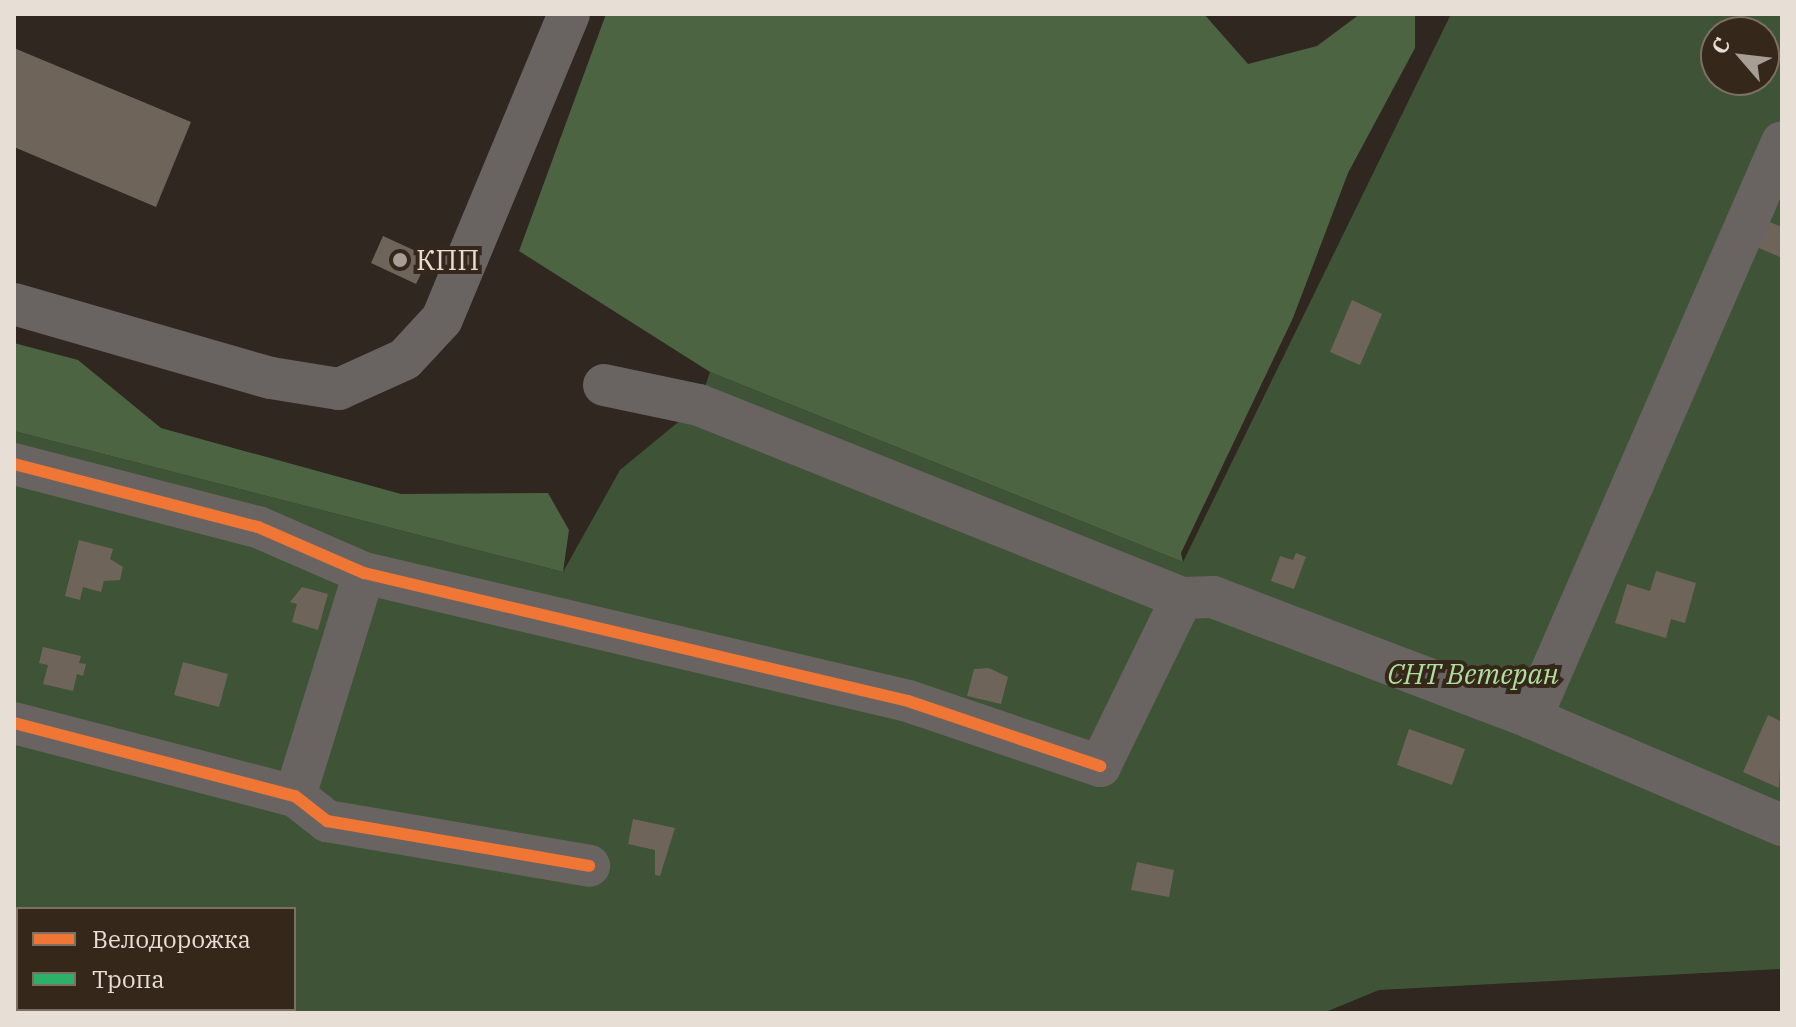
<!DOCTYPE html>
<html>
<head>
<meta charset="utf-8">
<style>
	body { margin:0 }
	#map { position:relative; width:1796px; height:1027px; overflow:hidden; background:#2f2720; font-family:"IBM Plex Serif",serif }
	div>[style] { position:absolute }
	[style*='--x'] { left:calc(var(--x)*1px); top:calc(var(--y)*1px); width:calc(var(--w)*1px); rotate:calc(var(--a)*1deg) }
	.green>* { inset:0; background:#3f5336 }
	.forest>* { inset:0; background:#4c6441 }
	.building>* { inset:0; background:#6f645a }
	.minor>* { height:42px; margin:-21px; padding:0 21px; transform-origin:21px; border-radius:21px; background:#696462 }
	.quiet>* { height:10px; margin-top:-5px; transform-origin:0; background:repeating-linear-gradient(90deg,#2db169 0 20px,transparent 0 30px) }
	.cycleway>* { height:12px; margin:-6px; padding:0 6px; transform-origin:6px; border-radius:6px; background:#f07635 }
	.dots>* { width:22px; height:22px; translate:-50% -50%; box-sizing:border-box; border:4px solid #35271a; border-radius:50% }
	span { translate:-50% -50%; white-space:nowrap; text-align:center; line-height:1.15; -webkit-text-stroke:8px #35271a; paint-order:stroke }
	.poi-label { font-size:28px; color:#e7ded6 }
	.left { translate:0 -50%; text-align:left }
	.park-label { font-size:28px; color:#afdf9f; font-style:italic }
	.frame { position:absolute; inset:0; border:16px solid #e7ded6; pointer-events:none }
	.legend { position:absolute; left:16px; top:907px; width:280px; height:104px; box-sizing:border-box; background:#35271a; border:2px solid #7c7065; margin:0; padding:10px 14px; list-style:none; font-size:24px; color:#e7ded6 }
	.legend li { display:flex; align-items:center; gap:16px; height:40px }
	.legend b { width:40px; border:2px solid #7c7065 }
	.north { position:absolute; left:1700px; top:16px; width:80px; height:80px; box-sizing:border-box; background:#35271a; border:2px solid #7c7065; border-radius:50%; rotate:298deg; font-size:22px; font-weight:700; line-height:32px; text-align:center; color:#e7ded6 }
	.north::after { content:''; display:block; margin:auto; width:28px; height:36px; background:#a79e96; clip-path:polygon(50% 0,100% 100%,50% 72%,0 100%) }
</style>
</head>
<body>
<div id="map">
	<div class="green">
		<div style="clip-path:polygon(evenodd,1451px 14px,1782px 14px,1782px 969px,1379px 990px,1323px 1013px,14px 1013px,14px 431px,563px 572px,620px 470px,699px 405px,710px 372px,1183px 562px,1451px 14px,1716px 32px,1764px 32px,1764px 80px,1716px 80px,1716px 32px,1451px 14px,18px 909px,294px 909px,294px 1009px,18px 1009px,18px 909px)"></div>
	</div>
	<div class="forest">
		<div style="clip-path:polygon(606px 14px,1204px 14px,1248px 64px,1317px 46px,1360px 14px,1415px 14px,1415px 48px,1348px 173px,1293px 318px,1181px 553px,1183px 562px,710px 372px,519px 251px)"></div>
		<div style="clip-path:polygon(14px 343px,78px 360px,161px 428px,401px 494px,548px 493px,569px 530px,563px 572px,14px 431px)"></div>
	</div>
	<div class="building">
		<div style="clip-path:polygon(14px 48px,191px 122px,156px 207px,14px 147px)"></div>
		<div style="clip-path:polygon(1760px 218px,1782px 227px,1782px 258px,1750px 244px)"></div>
		<div style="clip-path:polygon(383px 236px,429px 257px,416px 284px,371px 263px)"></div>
		<div style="clip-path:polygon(1352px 300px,1382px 314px,1360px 365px,1330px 352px)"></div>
		<div style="clip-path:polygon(79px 540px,113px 549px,110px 559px,123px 567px,120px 580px,104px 581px,101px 592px,83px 587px,80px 600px,65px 596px)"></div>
		<div style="clip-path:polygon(1296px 553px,1306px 557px,1294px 589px,1271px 581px,1280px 556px,1293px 560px)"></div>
		<div style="clip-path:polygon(1656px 571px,1696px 583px,1685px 623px,1671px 619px,1666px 638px,1615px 623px,1627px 584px,1650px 591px)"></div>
		<div style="clip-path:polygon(302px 587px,328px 594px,318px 630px,292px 622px,297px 604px,290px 602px)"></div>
		<div style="clip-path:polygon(43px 647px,81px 656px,79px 663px,86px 664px,83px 676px,77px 674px,73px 691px,43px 684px,48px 665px,39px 663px)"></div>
		<div style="clip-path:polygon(183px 662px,228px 674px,219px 707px,174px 695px)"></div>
		<div style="clip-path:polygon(989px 668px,1008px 677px,1001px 704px,967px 696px,974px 669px)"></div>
		<div style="clip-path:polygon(1768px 715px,1782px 722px,1779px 788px,1743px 772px)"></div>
		<div style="clip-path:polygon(1409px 729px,1465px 749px,1452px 785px,1397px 765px)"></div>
		<div style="clip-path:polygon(633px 819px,675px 828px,660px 876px,655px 875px,655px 850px,628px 844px)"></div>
		<div style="clip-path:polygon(1137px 862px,1174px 870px,1169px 897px,1131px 890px)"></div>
	</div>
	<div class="minor">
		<div style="--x:14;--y:304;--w:267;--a:16.1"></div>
		<div style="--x:271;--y:378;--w:69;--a:9.2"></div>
		<div style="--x:339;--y:389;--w:72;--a:-24.4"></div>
		<div style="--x:405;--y:359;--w:54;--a:-47.2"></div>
		<div style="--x:442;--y:319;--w:330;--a:-67.4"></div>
		<div style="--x:604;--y:385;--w:97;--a:11.9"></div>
		<div style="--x:699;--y:405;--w:520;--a:21.78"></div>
		<div style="--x:1182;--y:598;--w:31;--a:-2"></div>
		<div style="--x:1213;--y:597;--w:340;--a:20.8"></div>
		<div style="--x:1531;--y:718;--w:273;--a:23.1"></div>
		<div style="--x:14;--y:464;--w:252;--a:14.5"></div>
		<div style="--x:258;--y:527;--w:116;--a:23.5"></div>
		<div style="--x:364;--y:573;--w:559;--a:13.24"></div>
		<div style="--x:908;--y:701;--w:203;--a:18.7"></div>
		<div style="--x:1100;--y:766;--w:187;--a:-64"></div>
		<div style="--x:1531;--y:718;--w:628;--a:-66.45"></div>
		<div style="--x:14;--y:723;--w:290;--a:14.6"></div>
		<div style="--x:295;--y:796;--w:41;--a:38"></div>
		<div style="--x:327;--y:821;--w:266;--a:9.7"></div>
		<div style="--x:295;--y:796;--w:233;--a:-72.8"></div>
	</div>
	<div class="quiet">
		<div style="--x:14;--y:945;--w:4;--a:14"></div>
		<div style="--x:90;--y:1009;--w:4;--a:76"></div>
	</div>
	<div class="cycleway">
		<div style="--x:14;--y:464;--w:252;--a:14.5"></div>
		<div style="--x:258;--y:527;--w:116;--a:23.5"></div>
		<div style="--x:364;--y:573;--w:559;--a:13.24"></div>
		<div style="--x:908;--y:701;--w:203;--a:18.7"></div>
		<div style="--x:14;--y:723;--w:290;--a:14.6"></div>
		<div style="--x:295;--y:796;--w:41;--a:38"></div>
		<div style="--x:327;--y:821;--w:266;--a:9.7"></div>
	</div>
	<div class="dots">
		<div style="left:400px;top:260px;background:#a79e96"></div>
	</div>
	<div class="poi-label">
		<span class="left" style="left:416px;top:260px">КПП</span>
	</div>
	<div class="park-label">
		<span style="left:1473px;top:674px">СНТ Ветеран</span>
	</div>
	<div class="frame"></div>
	<ul class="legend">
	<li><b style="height:10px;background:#f07635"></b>Велодорожка</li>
	<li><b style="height:10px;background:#2db169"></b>Тропа</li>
	</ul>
	<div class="north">С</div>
</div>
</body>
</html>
